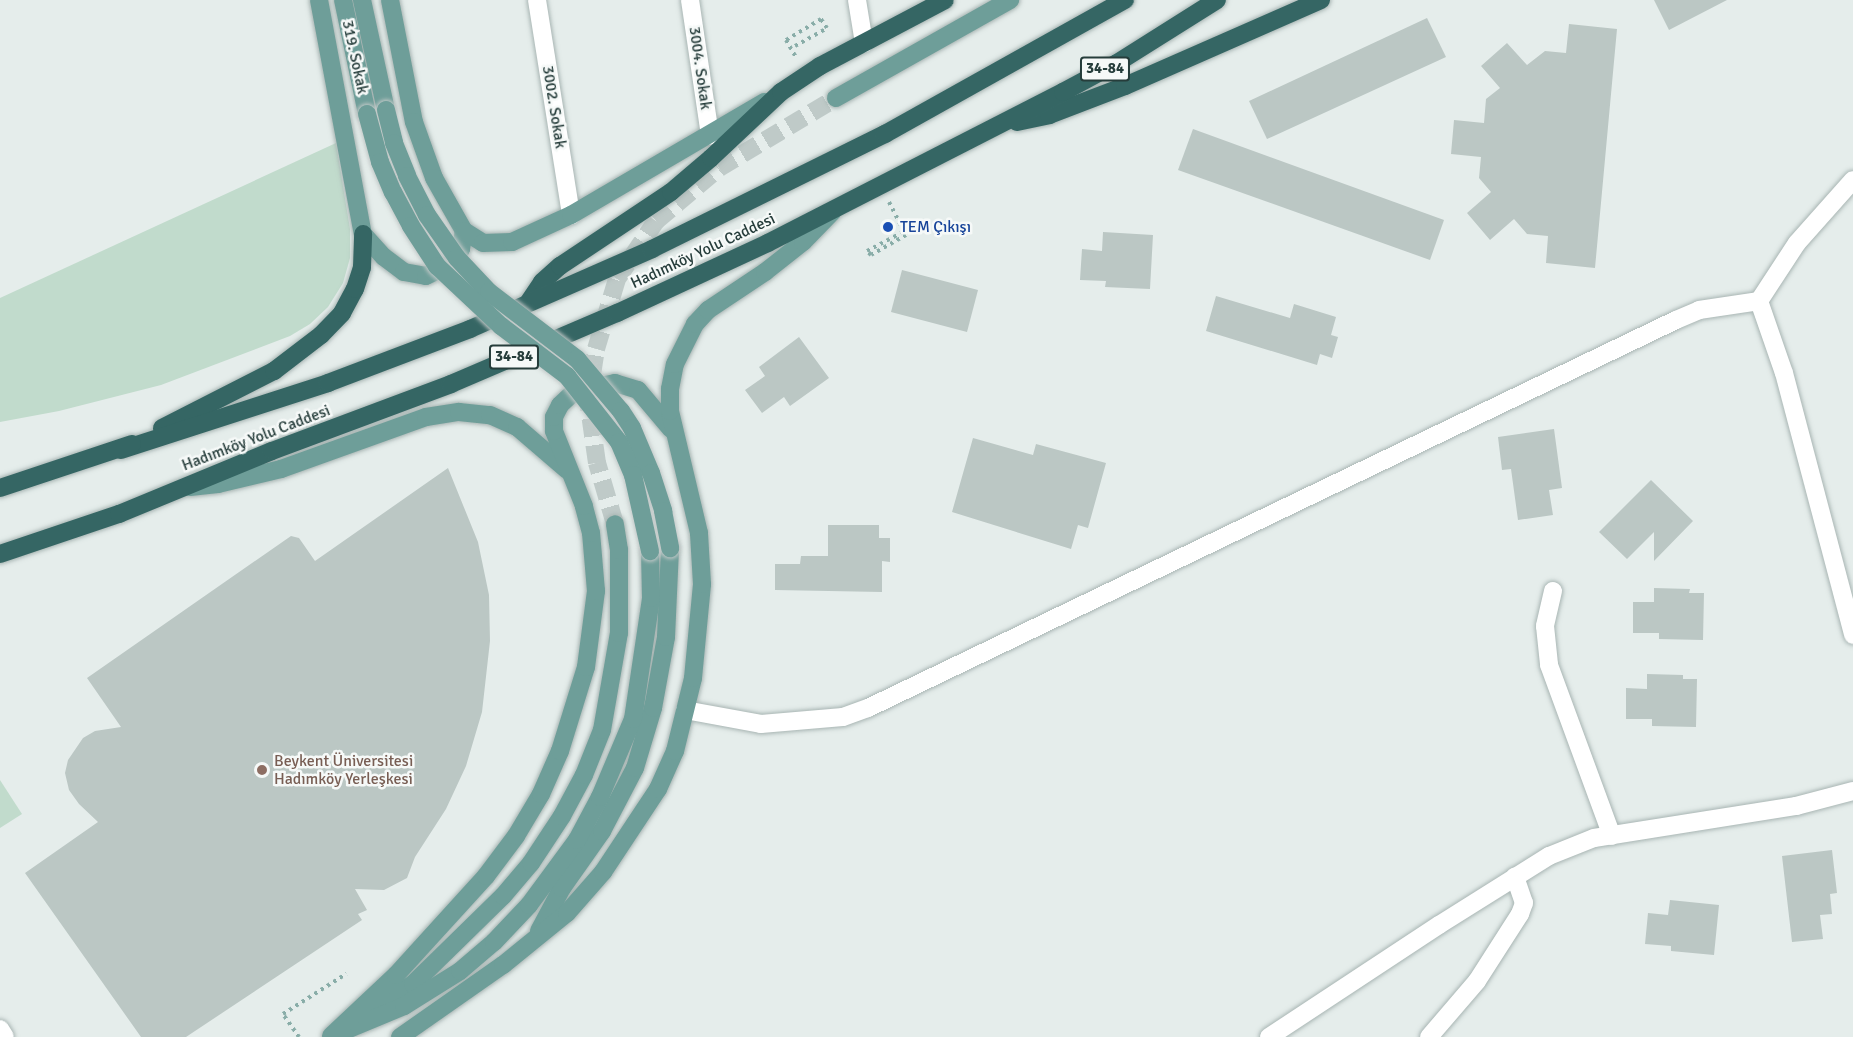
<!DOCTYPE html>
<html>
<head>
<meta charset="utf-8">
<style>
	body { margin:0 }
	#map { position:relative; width:1853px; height:1037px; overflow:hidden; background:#e5edeb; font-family:Signika,sans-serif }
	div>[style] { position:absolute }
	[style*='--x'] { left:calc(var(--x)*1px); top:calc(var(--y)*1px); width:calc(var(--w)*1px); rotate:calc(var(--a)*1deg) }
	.green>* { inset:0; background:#c1dbcc }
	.building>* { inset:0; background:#bbc7c4 }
	.major-tunnel>* { height:18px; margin-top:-9px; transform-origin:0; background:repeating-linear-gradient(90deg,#bfcac8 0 18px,transparent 0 27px) }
	.path>* { height:4px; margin-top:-2px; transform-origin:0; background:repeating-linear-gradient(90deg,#89ada8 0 3px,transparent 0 7.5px) }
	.roads { filter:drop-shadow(0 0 2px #a8b5b3) drop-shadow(0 0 2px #a8b5b3) }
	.minor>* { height:18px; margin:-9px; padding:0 9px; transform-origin:9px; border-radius:9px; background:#fff }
	.major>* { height:18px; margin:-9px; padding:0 9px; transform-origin:9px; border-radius:9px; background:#6e9e99 }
	.highway>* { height:18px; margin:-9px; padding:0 9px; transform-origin:9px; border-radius:9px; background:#356664 }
	.bridges { filter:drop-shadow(0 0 2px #c2c9c8) drop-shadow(0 0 2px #c2c9c8) }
	.major-bridge>* { height:18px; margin:-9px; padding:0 9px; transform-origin:9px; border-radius:9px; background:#6e9e99 }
	.dots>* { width:16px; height:16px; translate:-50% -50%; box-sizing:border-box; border:3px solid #f6f9f8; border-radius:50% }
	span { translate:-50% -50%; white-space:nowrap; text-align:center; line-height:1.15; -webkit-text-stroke:5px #f6f9f8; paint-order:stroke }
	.shield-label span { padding:2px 4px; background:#f6f9f8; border:2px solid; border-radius:4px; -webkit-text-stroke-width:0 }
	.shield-label { font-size:15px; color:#263d3b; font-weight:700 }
	.street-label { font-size:16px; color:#263d3b }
	.transit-label { font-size:16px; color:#164399 }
	.left { translate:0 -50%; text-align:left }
	.education-label { font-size:16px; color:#785e54 }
</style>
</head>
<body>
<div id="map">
	<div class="green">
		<div style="clip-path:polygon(336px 143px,350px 229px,350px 258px,343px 283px,328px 307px,310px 324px,290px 336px,161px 385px,59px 411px,0 422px,0 298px)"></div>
		<div style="clip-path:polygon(0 780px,22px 814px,0 828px)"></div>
	</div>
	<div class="building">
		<div style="clip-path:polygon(1654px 0,1727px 0,1669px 30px)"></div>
		<div style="clip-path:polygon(1427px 18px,1446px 57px,1267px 139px,1249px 101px)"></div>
		<div style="clip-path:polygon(1569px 24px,1617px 29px,1595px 268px,1546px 263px,1548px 236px,1527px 234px,1514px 219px,1490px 240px,1467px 213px,1491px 192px,1479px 178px,1481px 157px,1451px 154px,1454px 120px,1484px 123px,1486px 99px,1500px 88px,1481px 66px,1507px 43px,1527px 65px,1545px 51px,1566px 53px)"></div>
		<div style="clip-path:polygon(1193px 129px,1444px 220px,1430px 260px,1178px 170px)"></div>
		<div style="clip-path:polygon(1103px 232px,1153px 235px,1150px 289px,1105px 287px,1106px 281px,1080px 280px,1082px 249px,1102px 251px)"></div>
		<div style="clip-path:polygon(902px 270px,978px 290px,967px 332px,891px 312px)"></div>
		<div style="clip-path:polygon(1216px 296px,1290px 318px,1294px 304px,1336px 317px,1331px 335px,1338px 337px,1332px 358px,1320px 354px,1317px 365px,1206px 331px)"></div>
		<div style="clip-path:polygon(799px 337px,829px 378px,790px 406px,784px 397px,762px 413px,745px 390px,765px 376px,759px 367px)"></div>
		<div style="clip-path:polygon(1554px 429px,1562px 488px,1549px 490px,1553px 515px,1518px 520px,1511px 469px,1502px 470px,1498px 437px)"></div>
		<div style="clip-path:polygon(973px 438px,1033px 455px,1036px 444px,1106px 463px,1088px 528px,1078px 525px,1071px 549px,952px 512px)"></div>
		<div style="clip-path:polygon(448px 468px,478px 542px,489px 595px,490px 641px,482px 712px,466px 766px,446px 809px,415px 857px,407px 878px,384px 890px,355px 889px,367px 910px,358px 914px,362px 920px,186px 1037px,141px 1037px,25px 873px,98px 822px,79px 804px,69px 790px,65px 773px,68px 760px,83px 738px,95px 731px,121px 727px,87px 678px,291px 536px,299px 538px,315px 561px)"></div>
		<div style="clip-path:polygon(1651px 480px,1693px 521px,1654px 561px,1654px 532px,1627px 559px,1599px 532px)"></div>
		<div style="clip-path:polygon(828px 525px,879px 525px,879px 538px,890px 538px,890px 562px,882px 561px,882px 592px,775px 590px,775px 564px,800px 564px,801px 556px,828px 556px)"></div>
		<div style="clip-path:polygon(1654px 588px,1690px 589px,1689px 593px,1704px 593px,1703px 640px,1659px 639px,1659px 633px,1633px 633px,1633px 602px,1654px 602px)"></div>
		<div style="clip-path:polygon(1647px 674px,1683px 675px,1683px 679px,1697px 679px,1696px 727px,1652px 726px,1652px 719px,1626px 719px,1626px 688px,1647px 689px)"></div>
		<div style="clip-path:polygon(1832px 850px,1837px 893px,1830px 894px,1832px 914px,1820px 915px,1823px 939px,1792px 942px,1782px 856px)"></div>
		<div style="clip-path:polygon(1670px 900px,1719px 905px,1714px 955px,1671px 951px,1671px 946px,1645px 944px,1648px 913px,1668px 915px)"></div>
	</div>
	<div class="major-tunnel">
		<div style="--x:615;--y:524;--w:64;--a:-106.4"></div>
		<div style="--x:597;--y:463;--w:64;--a:-98.1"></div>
		<div style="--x:588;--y:400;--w:52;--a:-81.1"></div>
		<div style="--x:596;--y:349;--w:73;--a:-73.3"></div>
		<div style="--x:617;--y:279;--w:70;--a:-56.1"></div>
		<div style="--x:656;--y:221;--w:82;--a:-40.1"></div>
		<div style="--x:719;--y:168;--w:136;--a:-30.9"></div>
	</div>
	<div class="path">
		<div style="--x:795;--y:46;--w:37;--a:-29"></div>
		<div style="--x:827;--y:28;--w:11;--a:-124"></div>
		<div style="--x:821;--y:19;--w:41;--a:149"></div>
		<div style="--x:786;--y:40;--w:22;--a:60"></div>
		<div style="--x:889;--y:202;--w:37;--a:63"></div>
		<div style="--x:906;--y:235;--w:40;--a:150.3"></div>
		<div style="--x:871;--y:255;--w:6;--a:-135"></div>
		<div style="--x:867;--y:251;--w:38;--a:-28"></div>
		<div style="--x:299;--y:1037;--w:28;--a:-125"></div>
		<div style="--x:283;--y:1014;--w:75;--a:-32.4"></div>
	</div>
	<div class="roads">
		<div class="minor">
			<div style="--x:537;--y:0;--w:218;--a:81"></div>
			<div style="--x:690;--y:0;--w:137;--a:81.6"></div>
			<div style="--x:857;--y:0;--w:44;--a:80.8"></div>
			<div style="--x:1759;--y:301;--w:76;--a:70.9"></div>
			<div style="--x:1784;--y:373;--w:271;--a:75.2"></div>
			<div style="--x:1759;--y:301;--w:69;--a:-56.8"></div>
			<div style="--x:1797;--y:243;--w:84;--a:-48.4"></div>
			<div style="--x:1553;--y:591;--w:36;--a:103"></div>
			<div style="--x:1545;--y:626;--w:39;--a:84"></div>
			<div style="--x:1549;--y:665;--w:182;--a:69.8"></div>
			<div style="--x:685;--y:710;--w:77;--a:10.4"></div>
			<div style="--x:761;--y:724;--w:82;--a:-4.9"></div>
			<div style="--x:843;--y:717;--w:27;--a:-20"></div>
			<div style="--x:868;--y:708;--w:896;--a:-25.65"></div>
			<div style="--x:1676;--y:320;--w:25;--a:-23"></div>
			<div style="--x:1699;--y:310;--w:61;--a:-8.5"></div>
			<div style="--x:0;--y:1029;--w:9;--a:58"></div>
			<div style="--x:1269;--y:1037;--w:204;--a:-33.4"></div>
			<div style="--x:1439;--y:925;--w:130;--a:-32.1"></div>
			<div style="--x:1549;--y:856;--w:48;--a:-21.8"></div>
			<div style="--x:1594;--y:838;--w:205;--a:-9"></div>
			<div style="--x:1796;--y:806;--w:59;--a:-14.7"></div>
			<div style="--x:1429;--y:1037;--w:74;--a:-49.4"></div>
			<div style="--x:1477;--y:981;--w:80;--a:-57.3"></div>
			<div style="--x:1520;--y:914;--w:12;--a:-70"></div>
			<div style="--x:1524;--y:903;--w:28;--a:-109"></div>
		</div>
		<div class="major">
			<div style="--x:319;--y:0;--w:238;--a:79.4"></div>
			<div style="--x:363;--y:234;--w:31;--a:48"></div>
			<div style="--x:384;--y:257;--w:25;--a:37"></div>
			<div style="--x:404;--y:272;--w:22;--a:10"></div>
			<div style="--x:426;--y:276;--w:25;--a:-26"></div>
			<div style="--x:449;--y:265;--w:20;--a:-53"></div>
			<div style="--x:461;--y:249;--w:18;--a:-81"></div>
			<div style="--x:343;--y:0;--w:116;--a:78.1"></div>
			<div style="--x:362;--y:0;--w:113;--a:77.7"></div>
			<div style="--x:390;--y:0;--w:124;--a:78.9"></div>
			<div style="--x:414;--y:122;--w:59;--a:70.3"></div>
			<div style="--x:434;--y:178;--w:61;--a:60.5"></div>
			<div style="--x:464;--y:231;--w:22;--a:32"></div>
			<div style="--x:483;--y:243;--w:29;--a:-2"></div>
			<div style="--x:512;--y:242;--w:65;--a:-24.6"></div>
			<div style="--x:571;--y:215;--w:224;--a:-30.3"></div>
			<div style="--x:836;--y:98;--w:200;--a:-29.4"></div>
			<div style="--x:190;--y:487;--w:28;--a:-6"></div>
			<div style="--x:218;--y:484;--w:65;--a:-13.4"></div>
			<div style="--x:281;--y:469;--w:154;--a:-19.7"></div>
			<div style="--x:426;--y:417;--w:33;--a:-9"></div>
			<div style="--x:459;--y:412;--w:31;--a:6"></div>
			<div style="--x:490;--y:415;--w:30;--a:24"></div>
			<div style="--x:517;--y:427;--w:66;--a:40.7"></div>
			<div style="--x:539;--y:931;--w:49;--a:-61.9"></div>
			<div style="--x:562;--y:888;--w:70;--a:-54.9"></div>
			<div style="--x:602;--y:831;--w:71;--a:-62.4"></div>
			<div style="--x:635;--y:768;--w:63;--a:-73.3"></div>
			<div style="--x:653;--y:708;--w:72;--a:-79.6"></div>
			<div style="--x:666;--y:637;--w:89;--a:-87.4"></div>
			<div style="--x:370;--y:1011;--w:51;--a:-32.1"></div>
			<div style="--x:413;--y:984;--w:126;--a:-44.4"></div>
			<div style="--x:503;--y:896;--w:43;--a:-49.7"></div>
			<div style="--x:531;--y:863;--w:56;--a:-56.6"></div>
			<div style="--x:562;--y:816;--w:47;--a:-61.8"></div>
			<div style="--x:584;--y:775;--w:48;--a:-68.2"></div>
			<div style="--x:602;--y:730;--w:98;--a:-80.1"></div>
			<div style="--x:619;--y:633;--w:83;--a:-90"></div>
			<div style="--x:619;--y:550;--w:26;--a:-99"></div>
			<div style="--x:337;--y:1034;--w:73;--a:-22.7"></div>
			<div style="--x:404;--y:1006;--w:66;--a:-32"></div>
			<div style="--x:460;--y:971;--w:45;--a:-40.5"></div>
			<div style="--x:494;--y:942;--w:51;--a:-46.6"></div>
			<div style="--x:529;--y:905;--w:81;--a:-53.6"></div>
			<div style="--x:577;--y:840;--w:49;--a:-61.9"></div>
			<div style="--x:600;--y:797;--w:85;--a:-67.1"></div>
			<div style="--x:633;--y:719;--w:122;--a:-81.5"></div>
			<div style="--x:651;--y:598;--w:47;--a:-91.2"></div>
			<div style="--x:331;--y:1036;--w:89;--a:-43.2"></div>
			<div style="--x:396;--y:975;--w:134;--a:-47.7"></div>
			<div style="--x:486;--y:876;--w:50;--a:-53.1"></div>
			<div style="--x:516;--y:836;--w:49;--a:-59.2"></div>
			<div style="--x:541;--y:794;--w:47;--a:-66.2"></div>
			<div style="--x:560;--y:751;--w:88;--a:-72.8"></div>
			<div style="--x:586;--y:667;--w:77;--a:-82.5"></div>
			<div style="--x:596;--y:591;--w:58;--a:-94.9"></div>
			<div style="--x:591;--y:533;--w:28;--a:-105"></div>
			<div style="--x:584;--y:506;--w:81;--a:-111.8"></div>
			<div style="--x:554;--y:431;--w:14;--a:-90"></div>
			<div style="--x:554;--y:417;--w:13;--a:-63"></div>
			<div style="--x:560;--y:405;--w:21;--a:-43"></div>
			<div style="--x:575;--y:391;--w:41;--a:-11.3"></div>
			<div style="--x:615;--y:383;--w:24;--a:17"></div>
			<div style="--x:638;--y:390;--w:51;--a:49.8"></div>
			<div style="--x:400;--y:1037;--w:126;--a:-35"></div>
			<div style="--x:503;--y:965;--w:82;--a:-39.1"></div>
			<div style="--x:567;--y:913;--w:55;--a:-48.7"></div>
			<div style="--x:603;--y:872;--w:100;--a:-56.5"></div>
			<div style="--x:658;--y:789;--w:42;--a:-65.9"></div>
			<div style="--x:675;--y:751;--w:75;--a:-76.1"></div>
			<div style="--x:693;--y:678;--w:94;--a:-84.5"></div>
			<div style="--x:702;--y:584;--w:51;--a:-93.4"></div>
			<div style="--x:699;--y:533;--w:125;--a:-103.4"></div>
			<div style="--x:670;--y:411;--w:22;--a:-90"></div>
			<div style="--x:670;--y:389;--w:25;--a:-79"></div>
			<div style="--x:675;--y:364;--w:45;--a:-63.4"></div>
			<div style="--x:695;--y:324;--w:19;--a:-47"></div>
			<div style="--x:708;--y:310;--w:69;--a:-33.7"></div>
			<div style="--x:765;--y:272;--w:48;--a:-38.3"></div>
			<div style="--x:803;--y:242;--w:43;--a:-45.9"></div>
		</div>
		<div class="highway">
			<div style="--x:1017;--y:122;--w:33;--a:-12"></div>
			<div style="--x:1049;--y:115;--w:81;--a:-20.9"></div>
			<div style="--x:1125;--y:86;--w:214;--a:-23.7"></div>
			<div style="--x:528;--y:303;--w:25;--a:-56"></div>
			<div style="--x:542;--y:282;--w:24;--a:-42"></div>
			<div style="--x:560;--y:266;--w:133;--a:-33.7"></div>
			<div style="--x:671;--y:192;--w:52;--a:-40.4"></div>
			<div style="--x:711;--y:158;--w:96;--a:-43.3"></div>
			<div style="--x:781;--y:92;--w:47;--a:-33.7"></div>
			<div style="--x:820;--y:66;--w:141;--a:-27.8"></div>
			<div style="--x:162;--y:428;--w:126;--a:-27"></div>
			<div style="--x:274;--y:371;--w:59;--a:-37.5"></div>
			<div style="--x:321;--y:335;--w:30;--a:-46"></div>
			<div style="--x:342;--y:313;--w:27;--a:-62"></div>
			<div style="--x:355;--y:289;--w:23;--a:-72"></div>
			<div style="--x:362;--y:267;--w:33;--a:-88"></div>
			<div style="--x:121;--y:450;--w:218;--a:-17.9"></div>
			<div style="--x:328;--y:383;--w:152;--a:-20.8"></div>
			<div style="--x:470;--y:329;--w:199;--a:-23.7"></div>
			<div style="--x:652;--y:249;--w:260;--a:-26.3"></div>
			<div style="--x:885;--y:134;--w:275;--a:-29.2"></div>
			<div style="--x:0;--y:488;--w:139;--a:-18.4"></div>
			<div style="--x:0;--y:554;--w:126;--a:-18.6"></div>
			<div style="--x:119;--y:514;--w:165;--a:-22.4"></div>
			<div style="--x:272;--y:451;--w:191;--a:-20.5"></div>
			<div style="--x:451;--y:384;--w:181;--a:-23.2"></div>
			<div style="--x:617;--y:313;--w:166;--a:-24.9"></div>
			<div style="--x:768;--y:243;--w:331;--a:-27.1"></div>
			<div style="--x:1063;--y:92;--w:61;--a:-28.2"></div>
			<div style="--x:1117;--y:63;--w:118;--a:-32.2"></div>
		</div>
	</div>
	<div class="bridges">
		<div class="major-bridge">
			<div style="--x:386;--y:110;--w:34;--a:76"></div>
			<div style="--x:394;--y:143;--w:35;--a:68"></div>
			<div style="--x:407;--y:176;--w:44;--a:62.9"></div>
			<div style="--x:427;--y:215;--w:52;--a:55.1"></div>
			<div style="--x:457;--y:258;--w:47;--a:46.7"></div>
			<div style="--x:489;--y:292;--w:111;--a:37.3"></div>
			<div style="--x:577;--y:359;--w:68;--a:49.8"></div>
			<div style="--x:621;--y:411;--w:20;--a:57"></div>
			<div style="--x:632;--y:428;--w:49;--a:67.1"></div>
			<div style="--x:651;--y:473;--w:40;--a:72"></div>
			<div style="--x:663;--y:511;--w:38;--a:79"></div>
			<div style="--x:367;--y:114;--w:50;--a:74.8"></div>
			<div style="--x:380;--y:162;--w:33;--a:67"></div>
			<div style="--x:393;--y:192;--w:38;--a:62"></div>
			<div style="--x:411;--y:226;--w:48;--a:57"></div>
			<div style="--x:437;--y:266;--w:88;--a:43.2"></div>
			<div style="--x:501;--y:326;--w:83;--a:37.1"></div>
			<div style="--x:567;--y:376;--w:84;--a:51.8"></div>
			<div style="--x:619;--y:442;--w:36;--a:67"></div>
			<div style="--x:633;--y:475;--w:78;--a:77.4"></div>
		</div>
	</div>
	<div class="dots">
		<div style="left:888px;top:227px;background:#1a4fb4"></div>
		<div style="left:262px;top:770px;background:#8d6e63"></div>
	</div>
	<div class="shield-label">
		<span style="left:1105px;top:69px">34-84</span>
		<span style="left:514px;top:357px">34-84</span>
	</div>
	<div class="street-label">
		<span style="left:355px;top:57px;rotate:78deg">319. Sokak</span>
		<span style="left:700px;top:68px;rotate:82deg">3004. Sokak</span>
		<span style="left:554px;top:107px;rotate:81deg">3002. Sokak</span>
		<span style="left:703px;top:251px;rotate:-25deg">Hadımköy Yolu Caddesi</span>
		<span style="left:256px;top:438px;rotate:-21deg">Hadımköy Yolu Caddesi</span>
	</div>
	<div class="transit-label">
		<span class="left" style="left:900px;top:227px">TEM Çıkışı</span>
	</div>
	<div class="education-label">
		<span class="left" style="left:274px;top:770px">Beykent Üniversitesi<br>Hadımköy Yerleşkesi</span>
	</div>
</div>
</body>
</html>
